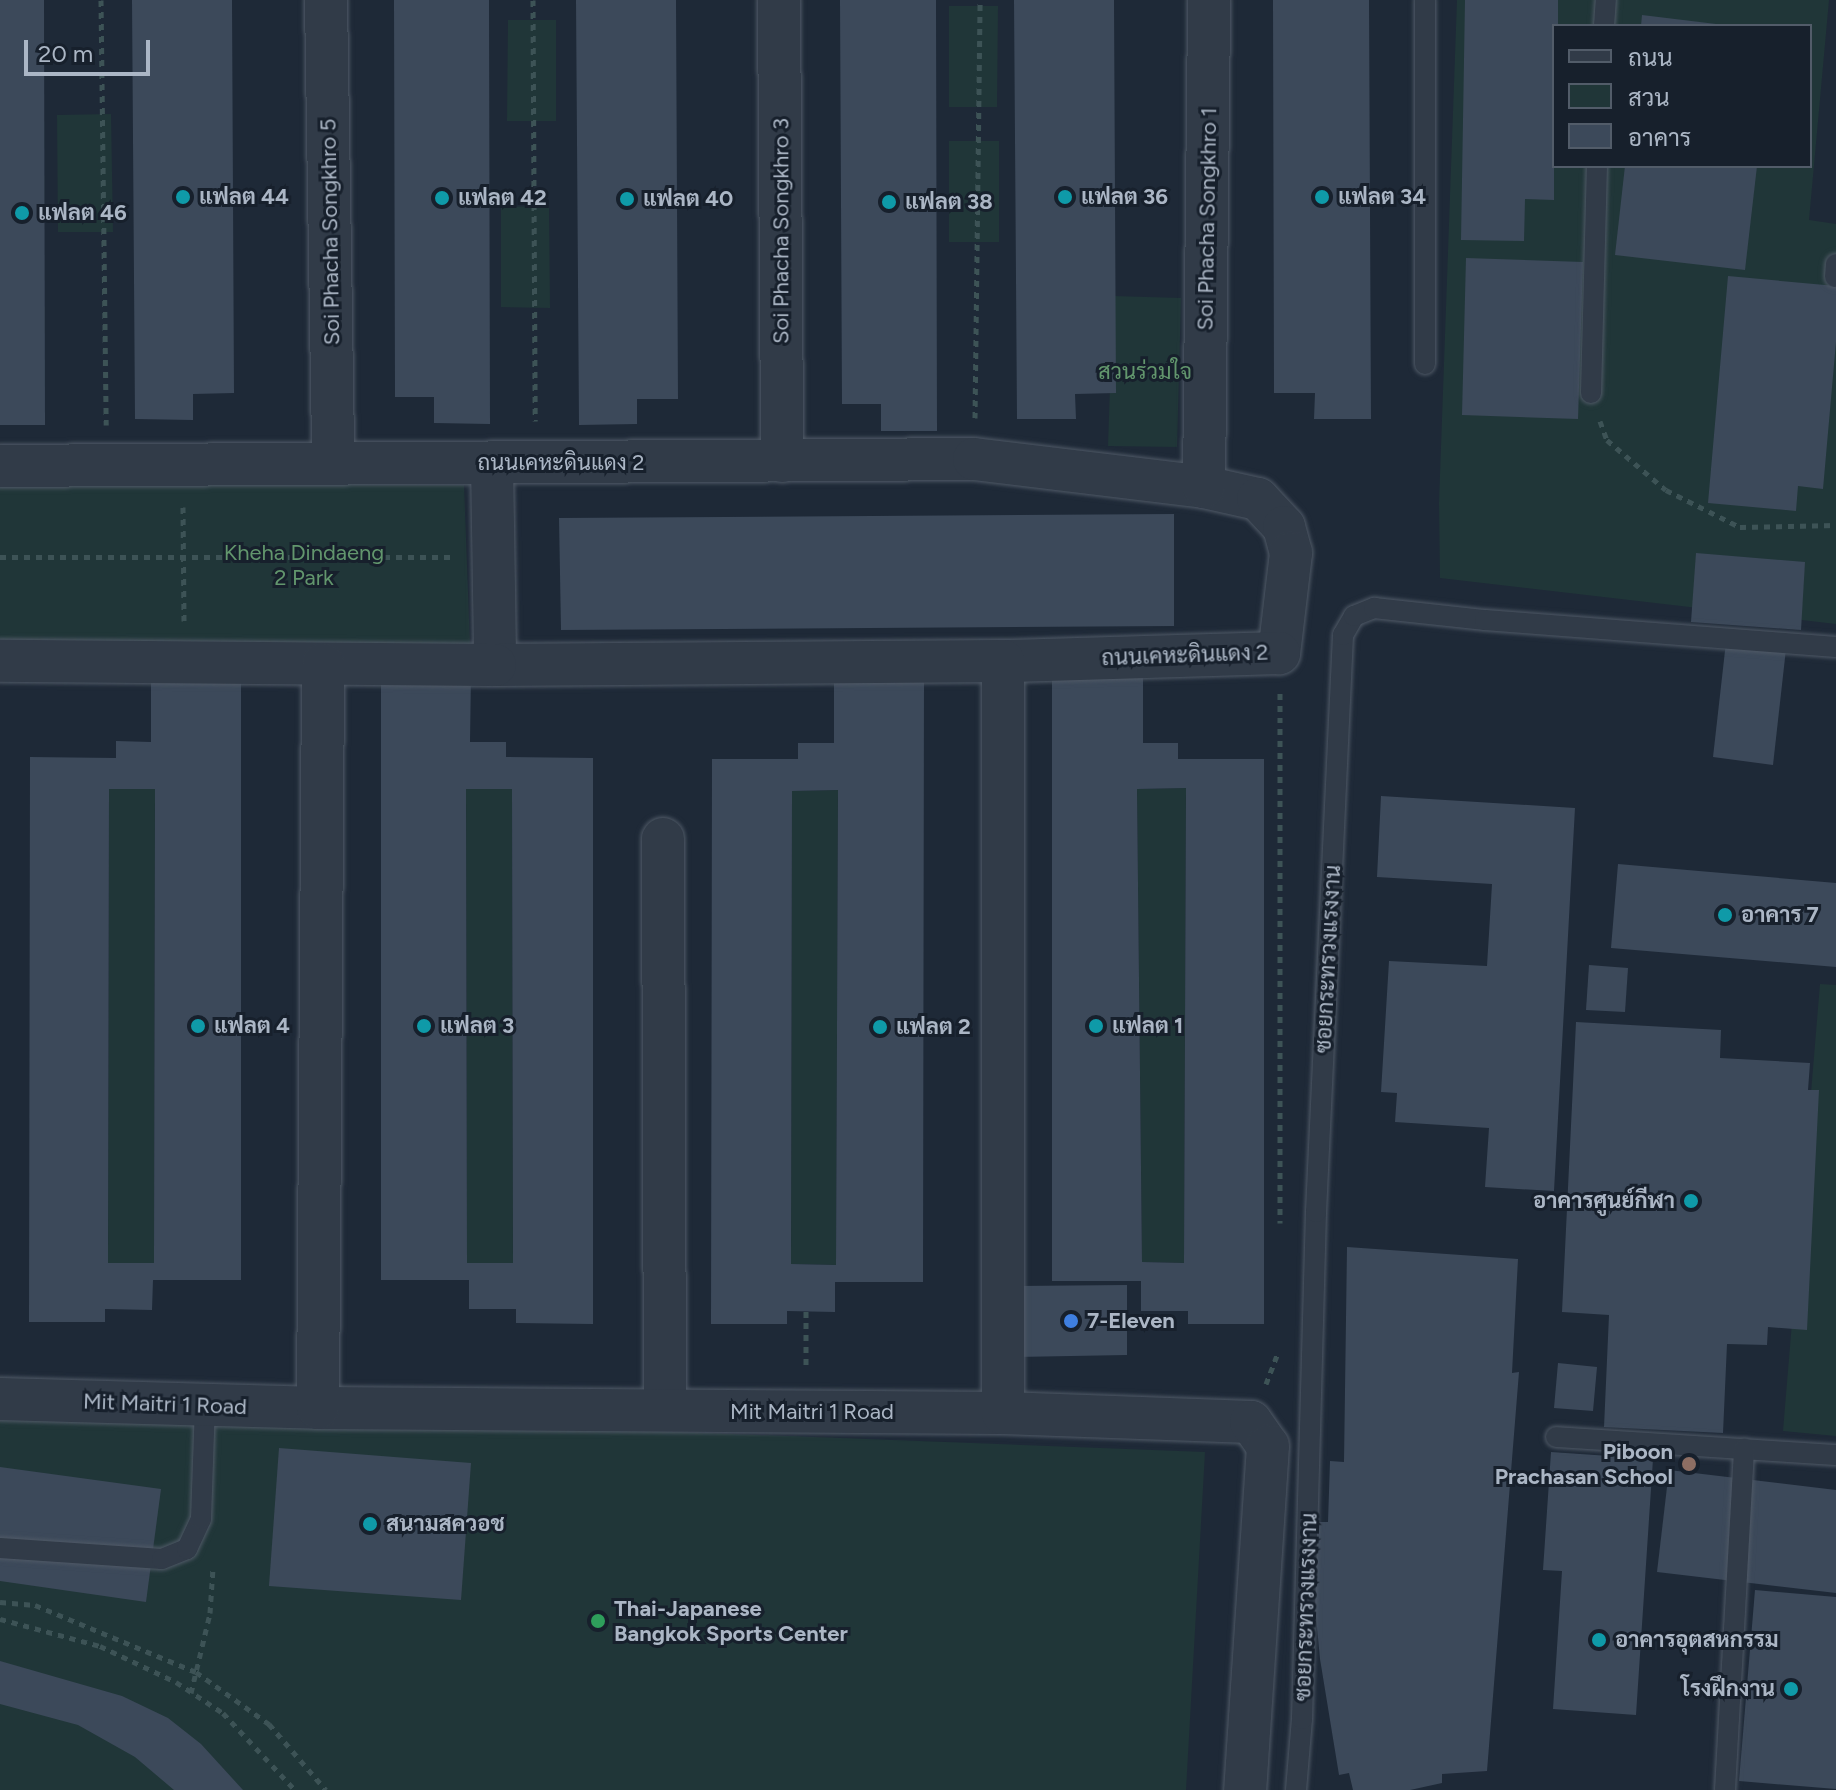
<!DOCTYPE html>
<html>
<head>
<meta charset="utf-8">
<style>
	body { margin:0 }
	#map { position:relative; width:1836px; height:1790px; overflow:hidden; background:#1e2937; font-family:Figtree,Sarabun,sans-serif }
	div>[style] { position:absolute }
	[style*='--x'] { left:calc(var(--x)*1px); top:calc(var(--y)*1px); width:calc(var(--w)*1px); rotate:calc(var(--a)*1deg) }
	.green>* { inset:0; background:#203638 }
	.building>* { inset:0; background:#3c495a }
	.path>* { height:5px; margin-top:-2.5px; transform-origin:0; background:repeating-linear-gradient(90deg,#3d5356 0 6px,transparent 0 12px) }
	.roads { filter:drop-shadow(0 0 2px #4f5966) drop-shadow(0 0 2px #4f5966) }
	.service>* { height:20px; margin:-10px; padding:0 10px; transform-origin:10px; border-radius:10px; background:#313b48 }
	.minor>* { height:42px; margin:-21px; padding:0 21px; transform-origin:21px; border-radius:21px; background:#313b48 }
	.dots>* { width:22px; height:22px; translate:-50% -50%; box-sizing:border-box; border:4px solid #17202c; border-radius:50% }
	span { translate:-50% -50%; white-space:nowrap; text-align:center; line-height:1.15; -webkit-text-stroke:6px #17202c; paint-order:stroke }
	.poi-label { font-size:22px; color:#abb6c5; font-weight:700 }
	.left { translate:0 -50%; text-align:left }
	.right { translate:-100% -50%; text-align:right }
	.street-label { font-size:22px; color:#abb6c5 }
	.park-label { font-size:22px; color:#62966d }
	.legend { position:absolute; left:1552px; top:24px; width:260px; height:144px; box-sizing:border-box; background:#17202c; border:2px solid #525c69; margin:0; padding:10px 14px; list-style:none; font-size:24px; color:#abb6c5 }
	.legend li { display:flex; align-items:center; gap:16px; height:40px }
	.legend b { width:40px; border:2px solid #525c69 }
	.scale { position:absolute; left:24px; top:40px; width:126px; height:36px; box-sizing:border-box; border:4px solid #abb6c5; border-top:0; padding-left:10px; font-size:24px; line-height:28px; white-space:nowrap; color:#abb6c5; -webkit-text-stroke:6px #17202c; paint-order:stroke }
</style>
</head>
<body>
<div id="map">
	<div class="green">
		<div style="clip-path:polygon(evenodd,1457px 0,1829px 0,1809px 220px,1836px 224px,1836px 624px,1440px 578px,1439px 503px,1457px 0,1554px 26px,1810px 26px,1810px 166px,1554px 166px,1554px 26px)"></div>
		<div style="clip-path:polygon(949px 6px,998px 6px,997px 107px,949px 107px)"></div>
		<div style="clip-path:polygon(508px 20px,556px 20px,556px 121px,507px 121px)"></div>
		<div style="clip-path:polygon(111px 114px,113px 232px,58px 232px,57px 115px)"></div>
		<div style="clip-path:polygon(949px 141px,999px 141px,999px 242px,949px 242px)"></div>
		<div style="clip-path:polygon(549px 206px,550px 308px,501px 307px,501px 207px)"></div>
		<div style="clip-path:polygon(1113px 296px,1181px 298px,1177px 447px,1108px 446px)"></div>
		<div style="clip-path:polygon(0 482px,464px 485px,470px 646px,0 646px)"></div>
		<div style="clip-path:polygon(1186px 788px,1184px 1263px,1142px 1262px,1137px 789px)"></div>
		<div style="clip-path:polygon(109px 789px,155px 789px,154px 1263px,108px 1263px)"></div>
		<div style="clip-path:polygon(466px 789px,512px 789px,513px 1263px,467px 1263px)"></div>
		<div style="clip-path:polygon(838px 790px,836px 1265px,791px 1264px,792px 791px)"></div>
		<div style="clip-path:polygon(1820px 984px,1836px 985px,1836px 1436px,1783px 1431px)"></div>
		<div style="clip-path:polygon(0 1406px,1205px 1452px,1186px 1790px,0 1790px)"></div>
	</div>
	<div class="building">
		<div style="clip-path:polygon(0 0,44px 0,45px 425px,0 425px)"></div>
		<div style="clip-path:polygon(132px 0,232px 0,234px 393px,193px 394px,193px 420px,135px 419px)"></div>
		<div style="clip-path:polygon(394px 0,489px 0,490px 424px,434px 423px,434px 397px,395px 397px)"></div>
		<div style="clip-path:polygon(576px 0,676px 0,678px 399px,637px 399px,637px 424px,579px 425px)"></div>
		<div style="clip-path:polygon(840px 0,936px 0,937px 431px,881px 431px,881px 404px,842px 404px)"></div>
		<div style="clip-path:polygon(1014px 0,1114px 0,1116px 393px,1075px 394px,1076px 419px,1017px 419px)"></div>
		<div style="clip-path:polygon(1273px 0,1369px 0,1371px 419px,1314px 419px,1315px 393px,1274px 393px)"></div>
		<div style="clip-path:polygon(1465px 0,1558px 0,1558px 26px,1554px 26px,1554px 200px,1525px 199px,1524px 241px,1461px 240px)"></div>
		<div style="clip-path:polygon(1642px 15px,1716px 24px,1716px 26px,1641px 26px)"></div>
		<div style="clip-path:polygon(1625px 166px,1757px 166px,1745px 270px,1615px 255px)"></div>
		<div style="clip-path:polygon(1466px 258px,1583px 262px,1578px 419px,1462px 415px)"></div>
		<div style="clip-path:polygon(1728px 276px,1836px 286px,1836px 342px,1823px 489px,1798px 486px,1796px 511px,1708px 503px)"></div>
		<div style="clip-path:polygon(1174px 514px,1174px 626px,561px 630px,559px 518px)"></div>
		<div style="clip-path:polygon(1696px 553px,1805px 562px,1801px 630px,1691px 622px)"></div>
		<div style="clip-path:polygon(1726px 642px,1786px 649px,1773px 765px,1713px 757px)"></div>
		<div style="clip-path:polygon(evenodd,381px 674px,471px 674px,470px 742px,506px 742px,506px 757px,593px 758px,593px 1324px,516px 1323px,516px 1309px,469px 1309px,469px 1280px,381px 1280px,381px 674px,466px 789px,512px 789px,513px 1263px,467px 1263px,466px 789px)"></div>
		<div style="clip-path:polygon(evenodd,151px 675px,241px 675px,241px 1280px,153px 1280px,152px 1310px,105px 1309px,105px 1322px,29px 1322px,30px 757px,116px 758px,116px 741px,151px 742px,151px 675px,109px 789px,155px 789px,154px 1263px,108px 1263px,109px 789px)"></div>
		<div style="clip-path:polygon(evenodd,1052px 675px,1143px 676px,1143px 743px,1178px 743px,1178px 759px,1264px 759px,1264px 1324px,1188px 1324px,1188px 1311px,1141px 1311px,1141px 1281px,1052px 1281px,1052px 675px,1186px 788px,1184px 1263px,1142px 1262px,1137px 789px,1186px 788px)"></div>
		<div style="clip-path:polygon(evenodd,834px 676px,924px 677px,923px 1282px,835px 1282px,835px 1312px,787px 1311px,787px 1324px,711px 1324px,712px 759px,798px 759px,798px 743px,834px 743px,834px 676px,838px 790px,836px 1265px,791px 1264px,792px 791px,838px 790px)"></div>
		<div style="clip-path:polygon(1381px 796px,1575px 808px,1554px 1191px,1485px 1187px,1489px 1128px,1395px 1122px,1397px 1093px,1381px 1092px,1389px 961px,1487px 966px,1492px 884px,1377px 877px)"></div>
		<div style="clip-path:polygon(1618px 864px,1836px 883px,1836px 967px,1611px 948px)"></div>
		<div style="clip-path:polygon(1589px 965px,1628px 968px,1625px 1012px,1586px 1010px)"></div>
		<div style="clip-path:polygon(1576px 1022px,1721px 1030px,1720px 1058px,1810px 1063px,1808px 1090px,1819px 1090px,1807px 1330px,1768px 1327px,1767px 1345px,1727px 1344px,1723px 1433px,1604px 1427px,1609px 1315px,1562px 1312px)"></div>
		<div style="clip-path:polygon(1347px 1247px,1518px 1259px,1512px 1373px,1519px 1372px,1487px 1771px,1442px 1774px,1442px 1783px,1410px 1790px,1353px 1790px,1349px 1773px,1339px 1775px,1320px 1659px,1315px 1605px,1314px 1522px,1328px 1522px,1330px 1461px,1344px 1462px)"></div>
		<div style="clip-path:polygon(1127px 1285px,1127px 1355px,1016px 1357px,1016px 1286px)"></div>
		<div style="clip-path:polygon(1558px 1363px,1597px 1367px,1593px 1411px,1554px 1408px)"></div>
		<div style="clip-path:polygon(279px 1448px,471px 1463px,461px 1600px,269px 1586px)"></div>
		<div style="clip-path:polygon(1551px 1452px,1653px 1459px,1636px 1715px,1553px 1709px,1562px 1571px,1543px 1570px)"></div>
		<div style="clip-path:polygon(0 1467px,161px 1489px,146px 1602px,0 1581px)"></div>
		<div style="clip-path:polygon(1669px 1470px,1836px 1490px,1836px 1593px,1657px 1572px)"></div>
		<div style="clip-path:polygon(1755px 1590px,1836px 1597px,1836px 1789px,1739px 1781px)"></div>
		<div style="clip-path:polygon(0 1661px,122px 1696px,168px 1718px,201px 1744px,243px 1790px,174px 1790px,135px 1757px,78px 1725px,0 1704px)"></div>
	</div>
	<div class="path">
		<div style="--x:101;--y:0;--w:425;--a:89.3"></div>
		<div style="--x:533;--y:0;--w:421;--a:89.7"></div>
		<div style="--x:975;--y:418;--w:418;--a:-89.3"></div>
		<div style="--x:1600;--y:421;--w:20;--a:70"></div>
		<div style="--x:1607;--y:440;--w:77;--a:40.3"></div>
		<div style="--x:1666;--y:490;--w:83;--a:26.6"></div>
		<div style="--x:1740;--y:527;--w:96;--a:-1.2"></div>
		<div style="--x:183;--y:507;--w:114;--a:89.5"></div>
		<div style="--x:0;--y:557;--w:452;--a:0"></div>
		<div style="--x:1280;--y:693;--w:530;--a:90"></div>
		<div style="--x:806;--y:1311;--w:59;--a:90"></div>
		<div style="--x:1266;--y:1384;--w:34;--a:-69"></div>
		<div style="--x:0;--y:1602;--w:35;--a:5"></div>
		<div style="--x:35;--y:1605;--w:174;--a:22.6"></div>
		<div style="--x:196;--y:1672;--w:90;--a:35.5"></div>
		<div style="--x:269;--y:1724;--w:87;--a:49.2"></div>
		<div style="--x:0;--y:1619;--w:104;--a:15.1"></div>
		<div style="--x:100;--y:1646;--w:84;--a:25.3"></div>
		<div style="--x:176;--y:1682;--w:56;--a:33.4"></div>
		<div style="--x:223;--y:1713;--w:105;--a:46.9"></div>
		<div style="--x:191;--y:1693;--w:82;--a:-76.6"></div>
		<div style="--x:210;--y:1613;--w:45;--a:-86.2"></div>
	</div>
	<div class="roads">
		<div class="service">
			<div style="--x:1604;--y:26;--w:26;--a:-86"></div>
			<div style="--x:1835;--y:277;--w:13;--a:-86"></div>
			<div style="--x:1425;--y:364;--w:364;--a:-90"></div>
			<div style="--x:1591;--y:393;--w:227;--a:-88.5"></div>
			<div style="--x:1556;--y:1437;--w:281;--a:3.7"></div>
			<div style="--x:0;--y:1548;--w:162;--a:3.9"></div>
			<div style="--x:162;--y:1559;--w:27;--a:-22"></div>
			<div style="--x:187;--y:1549;--w:33;--a:-65"></div>
			<div style="--x:201;--y:1519;--w:114;--a:-88"></div>
			<div style="--x:1296;--y:1790;--w:71;--a:-85.2"></div>
			<div style="--x:1302;--y:1719;--w:507;--a:-88.42"></div>
			<div style="--x:1316;--y:1212;--w:578;--a:-87.32"></div>
			<div style="--x:1343;--y:635;--w:22;--a:-60"></div>
			<div style="--x:1354;--y:616;--w:22;--a:-22"></div>
			<div style="--x:1374;--y:608;--w:112;--a:6.2"></div>
			<div style="--x:1485;--y:620;--w:352;--a:4.4"></div>
			<div style="--x:1725;--y:1790;--w:342;--a:-86.8"></div>
		</div>
		<div class="minor">
			<div style="--x:326;--y:0;--w:464;--a:89.1"></div>
			<div style="--x:779;--y:0;--w:461;--a:89.6"></div>
			<div style="--x:492;--y:463;--w:202;--a:89.1"></div>
			<div style="--x:0;--y:466;--w:974;--a:-0.41"></div>
			<div style="--x:974;--y:459;--w:232;--a:6.9"></div>
			<div style="--x:1204;--y:487;--w:55;--a:12.5"></div>
			<div style="--x:1258;--y:499;--w:38;--a:47"></div>
			<div style="--x:1284;--y:527;--w:27;--a:75"></div>
			<div style="--x:1291;--y:553;--w:101;--a:96.8"></div>
			<div style="--x:1279;--y:653;--w:276;--a:178.3"></div>
			<div style="--x:1003;--y:661;--w:508;--a:179.55"></div>
			<div style="--x:495;--y:665;--w:495;--a:-179.5"></div>
			<div style="--x:1204;--y:487;--w:487;--a:-89.4"></div>
			<div style="--x:663;--y:839;--w:571;--a:89.8"></div>
			<div style="--x:0;--y:1399;--w:318;--a:1.6"></div>
			<div style="--x:318;--y:1408;--w:685;--a:0.42"></div>
			<div style="--x:1003;--y:1413;--w:248;--a:2.1"></div>
			<div style="--x:1251;--y:1422;--w:29;--a:55"></div>
			<div style="--x:1268;--y:1446;--w:345;--a:93.8"></div>
			<div style="--x:318;--y:1408;--w:744;--a:-89.61"></div>
			<div style="--x:1003;--y:1413;--w:752;--a:-90"></div>
		</div>
	</div>
	<div class="dots">
		<div style="left:183px;top:197px;background:#0f9aa8"></div>
		<div style="left:1065px;top:197px;background:#0f9aa8"></div>
		<div style="left:1322px;top:197px;background:#0f9aa8"></div>
		<div style="left:442px;top:198px;background:#0f9aa8"></div>
		<div style="left:627px;top:199px;background:#0f9aa8"></div>
		<div style="left:889px;top:202px;background:#0f9aa8"></div>
		<div style="left:22px;top:213px;background:#0f9aa8"></div>
		<div style="left:1725px;top:915px;background:#0f9aa8"></div>
		<div style="left:198px;top:1026px;background:#0f9aa8"></div>
		<div style="left:424px;top:1026px;background:#0f9aa8"></div>
		<div style="left:1096px;top:1026px;background:#0f9aa8"></div>
		<div style="left:880px;top:1027px;background:#0f9aa8"></div>
		<div style="left:1691px;top:1201px;background:#0f9aa8"></div>
		<div style="left:1071px;top:1321px;background:#3f7fe0"></div>
		<div style="left:1689px;top:1464px;background:#8d6e63"></div>
		<div style="left:370px;top:1524px;background:#0f9aa8"></div>
		<div style="left:598px;top:1621px;background:#2e9e5b"></div>
		<div style="left:1599px;top:1640px;background:#0f9aa8"></div>
		<div style="left:1791px;top:1689px;background:#0f9aa8"></div>
	</div>
	<div class="poi-label">
		<span class="left" style="left:199px;top:197px">แฟลต 44</span>
		<span class="left" style="left:1081px;top:197px">แฟลต 36</span>
		<span class="left" style="left:1338px;top:197px">แฟลต 34</span>
		<span class="left" style="left:458px;top:198px">แฟลต 42</span>
		<span class="left" style="left:643px;top:199px">แฟลต 40</span>
		<span class="left" style="left:905px;top:202px">แฟลต 38</span>
		<span class="left" style="left:38px;top:213px">แฟลต 46</span>
		<span class="left" style="left:1741px;top:915px">อาคาร 7</span>
		<span class="left" style="left:214px;top:1026px">แฟลต 4</span>
		<span class="left" style="left:440px;top:1026px">แฟลต 3</span>
		<span class="left" style="left:1112px;top:1026px">แฟลต 1</span>
		<span class="left" style="left:896px;top:1027px">แฟลต 2</span>
		<span class="right" style="left:1675px;top:1201px">อาคารศูนย์กีฬา</span>
		<span class="left" style="left:1087px;top:1321px">7-Eleven</span>
		<span class="right" style="left:1673px;top:1464px">Piboon<br>Prachasan School</span>
		<span class="left" style="left:386px;top:1524px">สนามสควอช</span>
		<span class="left" style="left:614px;top:1621px">Thai-Japanese<br>Bangkok Sports Center</span>
		<span class="left" style="left:1615px;top:1640px">อาคารอุตสหกรรม</span>
		<span class="right" style="left:1775px;top:1689px">โรงฝึกงาน</span>
	</div>
	<div class="street-label">
		<span style="left:1207px;top:219px;rotate:-89deg">Soi Phacha Songkhro 1</span>
		<span style="left:781px;top:231px;rotate:-90deg">Soi Phacha Songkhro 3</span>
		<span style="left:330px;top:232px;rotate:-91deg">Soi Phacha Songkhro 5</span>
		<span style="left:561px;top:463px">ถนนเคหะดินแดง 2</span>
		<span style="left:1185px;top:655px;rotate:-2deg">ถนนเคหะดินแดง 2</span>
		<span style="left:1328px;top:959px;rotate:-87deg">ซอยกระทรวงแรงงาน</span>
		<span style="left:165px;top:1404px;rotate:2deg">Mit Maitri 1 Road</span>
		<span style="left:812px;top:1412px">Mit Maitri 1 Road</span>
		<span style="left:1306px;top:1607px;rotate:-88deg">ซอยกระทรวงแรงงาน</span>
	</div>
	<div class="park-label">
		<span style="left:1145px;top:372px">สวนร่วมใจ</span>
		<span style="left:304px;top:565px">Kheha Dindaeng<br>2 Park</span>
	</div>
	<ul class="legend">
	<li><b style="height:10px;background:#313b48"></b>ถนน</li>
	<li><b style="height:22px;background:#203638"></b>สวน</li>
	<li><b style="height:22px;background:#3c495a"></b>อาคาร</li>
	</ul>
	<div class="scale">20 m</div>
</div>
</body>
</html>
